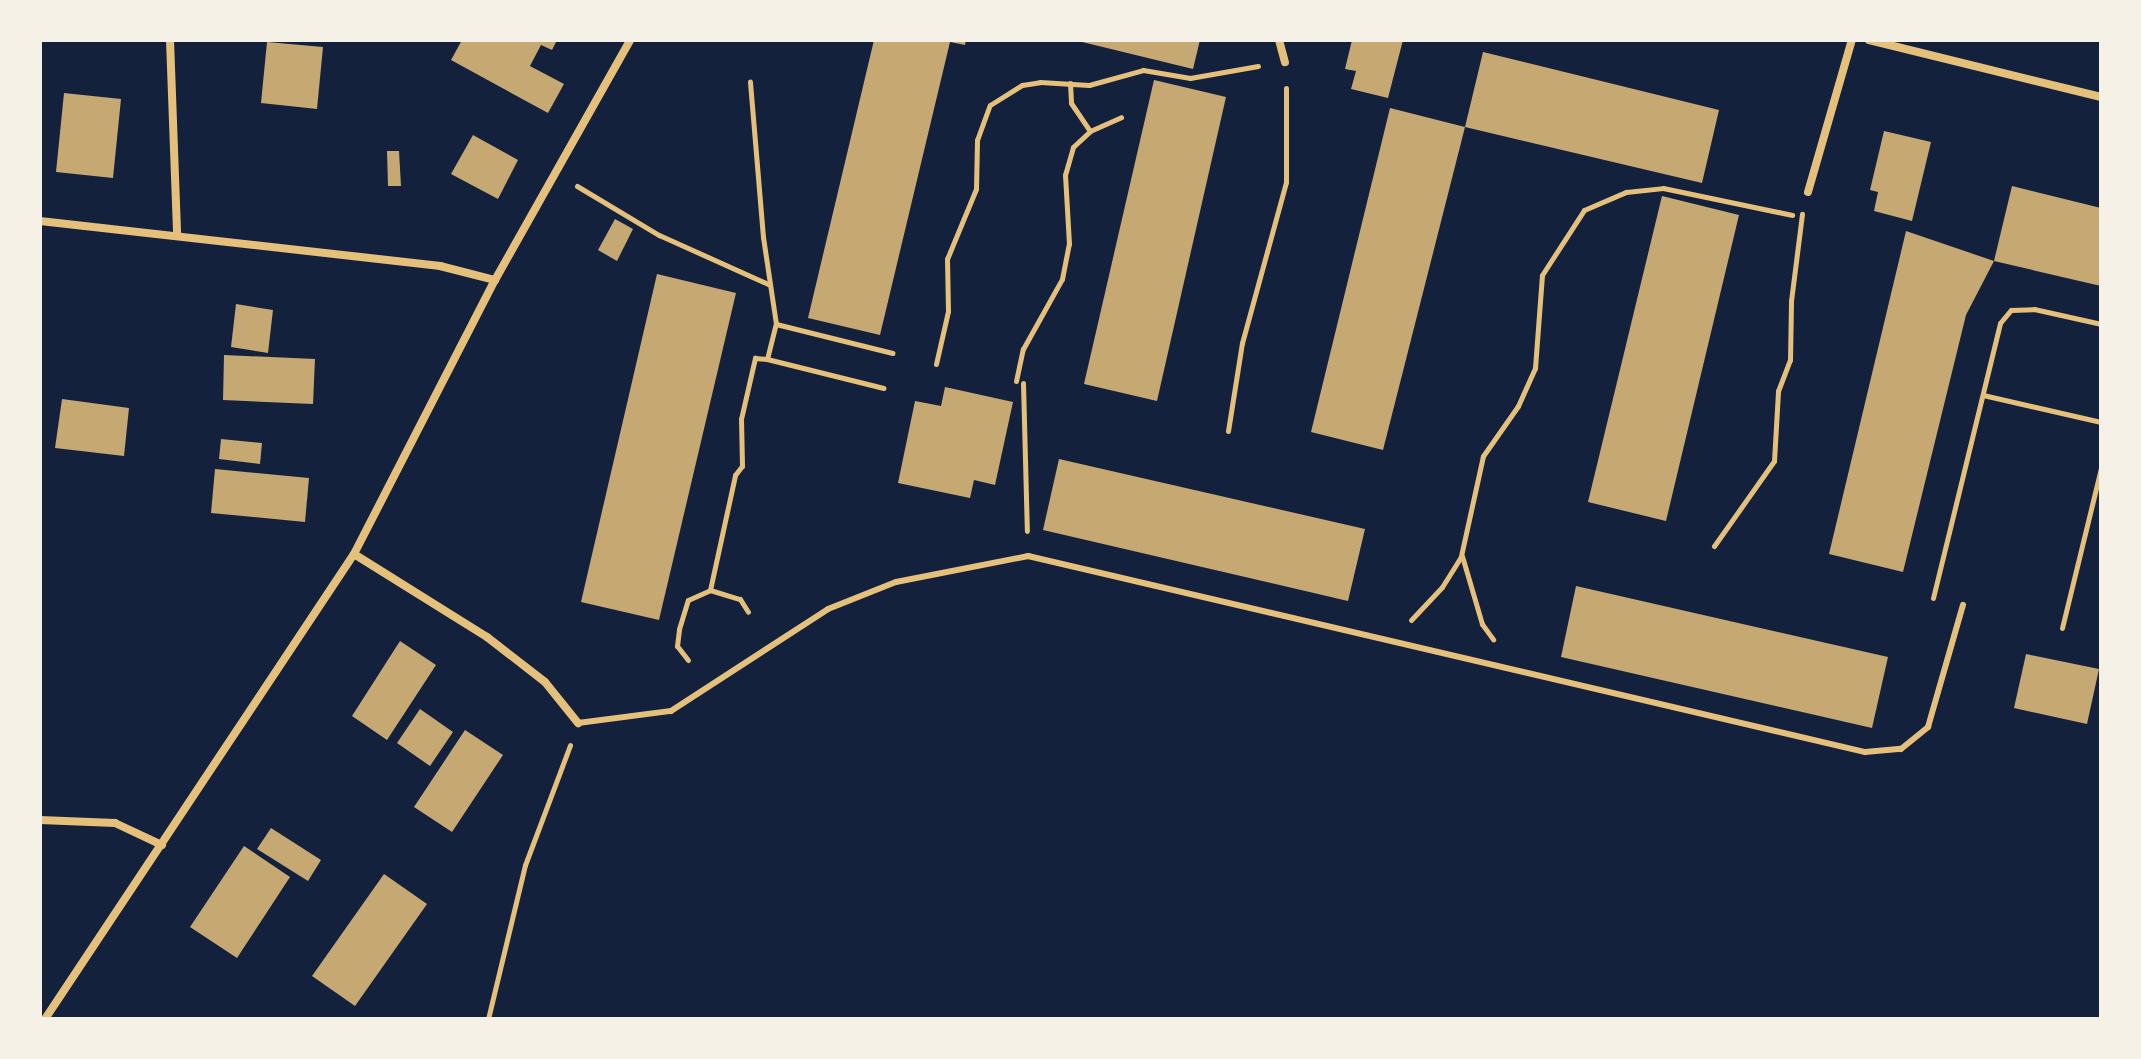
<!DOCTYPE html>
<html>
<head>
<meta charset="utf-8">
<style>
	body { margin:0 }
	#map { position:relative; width:2141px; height:1059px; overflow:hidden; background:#14213d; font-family:Helvetica,sans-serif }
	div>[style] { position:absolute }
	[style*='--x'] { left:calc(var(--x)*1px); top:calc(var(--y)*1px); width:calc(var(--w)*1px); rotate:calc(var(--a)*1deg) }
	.building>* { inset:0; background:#c6a872 }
	.path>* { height:5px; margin:-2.5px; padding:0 2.5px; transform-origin:2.5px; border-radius:2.5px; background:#e5c07b }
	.service>* { height:6px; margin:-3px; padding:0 3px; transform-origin:3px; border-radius:3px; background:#e5c07b }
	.minor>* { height:8px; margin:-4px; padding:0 4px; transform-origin:4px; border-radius:4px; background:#e5c07b }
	span { translate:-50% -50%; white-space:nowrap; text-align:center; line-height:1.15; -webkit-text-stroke:6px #f6f1e7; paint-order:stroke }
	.frame { position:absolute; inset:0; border:42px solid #f6f1e7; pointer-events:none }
</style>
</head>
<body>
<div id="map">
	<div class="building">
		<div style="clip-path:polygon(462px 40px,557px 40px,552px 50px,541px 45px,530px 66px,564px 84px,548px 113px,451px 60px)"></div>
		<div style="clip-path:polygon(874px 40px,966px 40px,965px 45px,950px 42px,880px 335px,808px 318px)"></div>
		<div style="clip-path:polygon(1074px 40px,1200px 40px,1193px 69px)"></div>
		<div style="clip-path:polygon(1352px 40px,1403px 40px,1388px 98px,1351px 89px,1356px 71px,1345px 69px)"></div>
		<div style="clip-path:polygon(267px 42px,323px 47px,317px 109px,261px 103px)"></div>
		<div style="clip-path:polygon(1483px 52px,1719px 110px,1702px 183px,1465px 127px)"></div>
		<div style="clip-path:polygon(1154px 80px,1226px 97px,1157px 401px,1084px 384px)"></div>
		<div style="clip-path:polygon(64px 93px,121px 99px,113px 178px,56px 172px)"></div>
		<div style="clip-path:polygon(1390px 108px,1465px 127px,1383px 450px,1311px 432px)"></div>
		<div style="clip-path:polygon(1884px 131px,1931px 142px,1912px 221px,1874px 211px,1878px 192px,1870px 190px)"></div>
		<div style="clip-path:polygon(473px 135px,518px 160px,498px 199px,451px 174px)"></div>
		<div style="clip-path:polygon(387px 151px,399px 151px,401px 186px,388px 186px)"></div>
		<div style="clip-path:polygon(2012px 186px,2101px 208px,2101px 286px,1994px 261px)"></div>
		<div style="clip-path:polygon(1662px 196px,1739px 215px,1666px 521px,1588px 502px)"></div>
		<div style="clip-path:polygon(615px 219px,633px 229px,617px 261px,598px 250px)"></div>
		<div style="clip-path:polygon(1906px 231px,1994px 261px,1966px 315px,1903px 572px,1829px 554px)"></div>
		<div style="clip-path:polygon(657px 274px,736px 293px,659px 620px,581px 602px)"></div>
		<div style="clip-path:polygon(236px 304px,273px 310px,268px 353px,231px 347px)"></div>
		<div style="clip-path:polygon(224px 355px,315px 359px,313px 404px,223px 400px)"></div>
		<div style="clip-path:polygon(945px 387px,1013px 402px,995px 485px,974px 480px,970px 498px,898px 483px,915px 401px,941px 406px)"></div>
		<div style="clip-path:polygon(62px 399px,129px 408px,124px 456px,55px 448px)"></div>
		<div style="clip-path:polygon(221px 439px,262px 443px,260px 464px,219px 459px)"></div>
		<div style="clip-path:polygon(1059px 459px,1365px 529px,1348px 601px,1043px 530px)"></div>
		<div style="clip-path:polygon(215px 469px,309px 478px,305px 522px,211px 513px)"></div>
		<div style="clip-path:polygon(1576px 586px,1888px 657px,1872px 728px,1561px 657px)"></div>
		<div style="clip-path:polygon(400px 641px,436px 665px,387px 740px,352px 716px)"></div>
		<div style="clip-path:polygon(2026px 654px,2099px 669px,2087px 724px,2014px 708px)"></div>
		<div style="clip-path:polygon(420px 709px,453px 732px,430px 766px,397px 743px)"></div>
		<div style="clip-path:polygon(465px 730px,503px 755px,452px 832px,414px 807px)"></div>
		<div style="clip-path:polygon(271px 828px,321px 860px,308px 881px,257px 849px)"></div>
		<div style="clip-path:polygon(244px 846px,290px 877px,237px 958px,190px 927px)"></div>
		<div style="clip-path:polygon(384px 874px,427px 904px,355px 1006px,312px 976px)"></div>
	</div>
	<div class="path">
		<div style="--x:1070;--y:83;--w:20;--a:87"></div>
		<div style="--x:1071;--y:103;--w:34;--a:56"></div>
		<div style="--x:577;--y:186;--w:96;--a:30.9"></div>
		<div style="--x:659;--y:235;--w:120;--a:24.2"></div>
		<div style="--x:776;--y:324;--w:120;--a:14"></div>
		<div style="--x:767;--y:359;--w:120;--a:14"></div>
		<div style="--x:936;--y:364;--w:54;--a:-77.2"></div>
		<div style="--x:948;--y:311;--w:52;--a:-91.1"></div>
		<div style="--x:947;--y:259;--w:76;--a:-67.5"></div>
		<div style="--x:976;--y:189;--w:49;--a:-88.8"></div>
		<div style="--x:977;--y:140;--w:37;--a:-70"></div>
		<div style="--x:990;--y:105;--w:38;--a:-32"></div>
		<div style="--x:1022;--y:85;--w:18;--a:-9"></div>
		<div style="--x:1040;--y:82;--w:49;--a:3.5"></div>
		<div style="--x:1089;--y:85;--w:56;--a:-15.5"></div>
		<div style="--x:1143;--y:70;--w:48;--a:9.7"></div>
		<div style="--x:1190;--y:78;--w:69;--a:-10"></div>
		<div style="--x:1016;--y:381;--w:33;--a:-78"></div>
		<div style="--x:1023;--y:349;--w:80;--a:-60.9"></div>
		<div style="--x:1062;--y:279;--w:36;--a:-79"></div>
		<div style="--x:1069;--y:244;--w:69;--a:-93.3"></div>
		<div style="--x:1065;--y:175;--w:29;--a:-74"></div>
		<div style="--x:1073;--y:147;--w:23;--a:-43"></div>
		<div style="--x:1090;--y:131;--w:34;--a:-24"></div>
		<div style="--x:1023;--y:383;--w:148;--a:88.5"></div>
		<div style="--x:1983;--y:395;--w:121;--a:12.9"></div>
		<div style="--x:1228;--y:431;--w:89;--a:-81"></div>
		<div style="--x:1242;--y:343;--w:167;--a:-74.7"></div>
		<div style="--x:1286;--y:182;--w:94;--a:-90"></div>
		<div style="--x:1714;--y:546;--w:104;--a:-54.8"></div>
		<div style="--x:1774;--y:461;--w:70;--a:-86.7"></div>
		<div style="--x:1778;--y:391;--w:33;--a:-69"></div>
		<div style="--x:1790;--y:360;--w:59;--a:-89"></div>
		<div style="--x:1791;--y:301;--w:88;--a:-82.8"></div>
		<div style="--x:1462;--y:556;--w:71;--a:73.6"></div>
		<div style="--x:1482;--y:624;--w:19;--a:54"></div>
		<div style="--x:710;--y:590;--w:31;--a:17"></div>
		<div style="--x:740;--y:599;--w:15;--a:58"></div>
		<div style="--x:1933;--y:598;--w:283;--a:-76.3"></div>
		<div style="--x:2000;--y:323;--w:17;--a:-50"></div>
		<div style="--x:2011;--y:310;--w:23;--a:-2"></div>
		<div style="--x:2034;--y:309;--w:69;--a:12.6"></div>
		<div style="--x:1411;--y:620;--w:45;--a:-46.8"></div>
		<div style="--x:1442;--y:587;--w:36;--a:-58"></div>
		<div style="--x:1461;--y:556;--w:102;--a:-77.6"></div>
		<div style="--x:1483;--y:456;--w:61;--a:-55"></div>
		<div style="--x:1518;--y:406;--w:42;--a:-65.9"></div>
		<div style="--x:1535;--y:368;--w:93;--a:-85.7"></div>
		<div style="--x:1542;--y:275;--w:77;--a:-57.1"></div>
		<div style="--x:1584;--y:210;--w:46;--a:-23.2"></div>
		<div style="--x:1626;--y:192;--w:37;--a:-6"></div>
		<div style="--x:1663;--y:188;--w:132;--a:11.8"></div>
		<div style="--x:2062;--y:628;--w:165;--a:-76.3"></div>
		<div style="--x:688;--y:660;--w:18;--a:-128"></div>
		<div style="--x:677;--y:646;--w:17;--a:-83"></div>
		<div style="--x:679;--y:629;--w:30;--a:-73"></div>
		<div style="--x:688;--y:600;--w:24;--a:-24"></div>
		<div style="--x:710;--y:590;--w:118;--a:-77.7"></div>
		<div style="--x:735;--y:475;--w:11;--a:-52"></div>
		<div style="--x:742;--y:466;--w:47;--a:-91.2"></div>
		<div style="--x:741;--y:419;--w:63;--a:-77.1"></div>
		<div style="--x:755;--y:358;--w:12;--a:5"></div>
		<div style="--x:767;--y:359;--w:36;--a:-76"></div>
		<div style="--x:776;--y:324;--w:88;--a:-98.5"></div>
		<div style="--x:763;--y:237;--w:156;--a:-94.8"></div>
		<div style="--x:488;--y:1019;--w:158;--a:-76.5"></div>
		<div style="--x:525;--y:865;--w:128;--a:-69.4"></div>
	</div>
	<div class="service">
		<div style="--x:578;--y:723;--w:94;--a:-7.4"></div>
		<div style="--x:671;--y:711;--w:187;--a:-33"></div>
		<div style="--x:828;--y:609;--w:73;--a:-21.7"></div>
		<div style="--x:896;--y:582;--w:135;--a:-11.1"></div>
		<div style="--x:1028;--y:556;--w:860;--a:13.18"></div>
		<div style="--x:1865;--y:752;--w:36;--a:-5"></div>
		<div style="--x:1901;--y:749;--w:35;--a:-39"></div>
		<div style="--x:1928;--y:727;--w:127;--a:-74"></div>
	</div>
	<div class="minor">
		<div style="--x:170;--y:40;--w:195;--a:87.9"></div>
		<div style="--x:1279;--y:40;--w:23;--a:75"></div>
		<div style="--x:1869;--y:40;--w:239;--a:13.8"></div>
		<div style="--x:1808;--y:192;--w:158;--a:-73.9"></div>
		<div style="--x:40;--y:221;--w:403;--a:6.4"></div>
		<div style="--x:440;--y:266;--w:57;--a:14.3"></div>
		<div style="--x:354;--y:554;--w:157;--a:32"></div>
		<div style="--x:487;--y:637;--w:73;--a:37.8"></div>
		<div style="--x:545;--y:682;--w:53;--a:51.2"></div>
		<div style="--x:40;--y:820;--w:75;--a:2.3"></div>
		<div style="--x:115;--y:823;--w:52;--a:25.1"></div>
		<div style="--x:45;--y:1019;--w:558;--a:-56.4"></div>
		<div style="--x:354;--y:554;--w:308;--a:-62.8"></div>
		<div style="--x:495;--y:280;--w:275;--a:-60.6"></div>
	</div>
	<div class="frame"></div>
</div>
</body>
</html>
